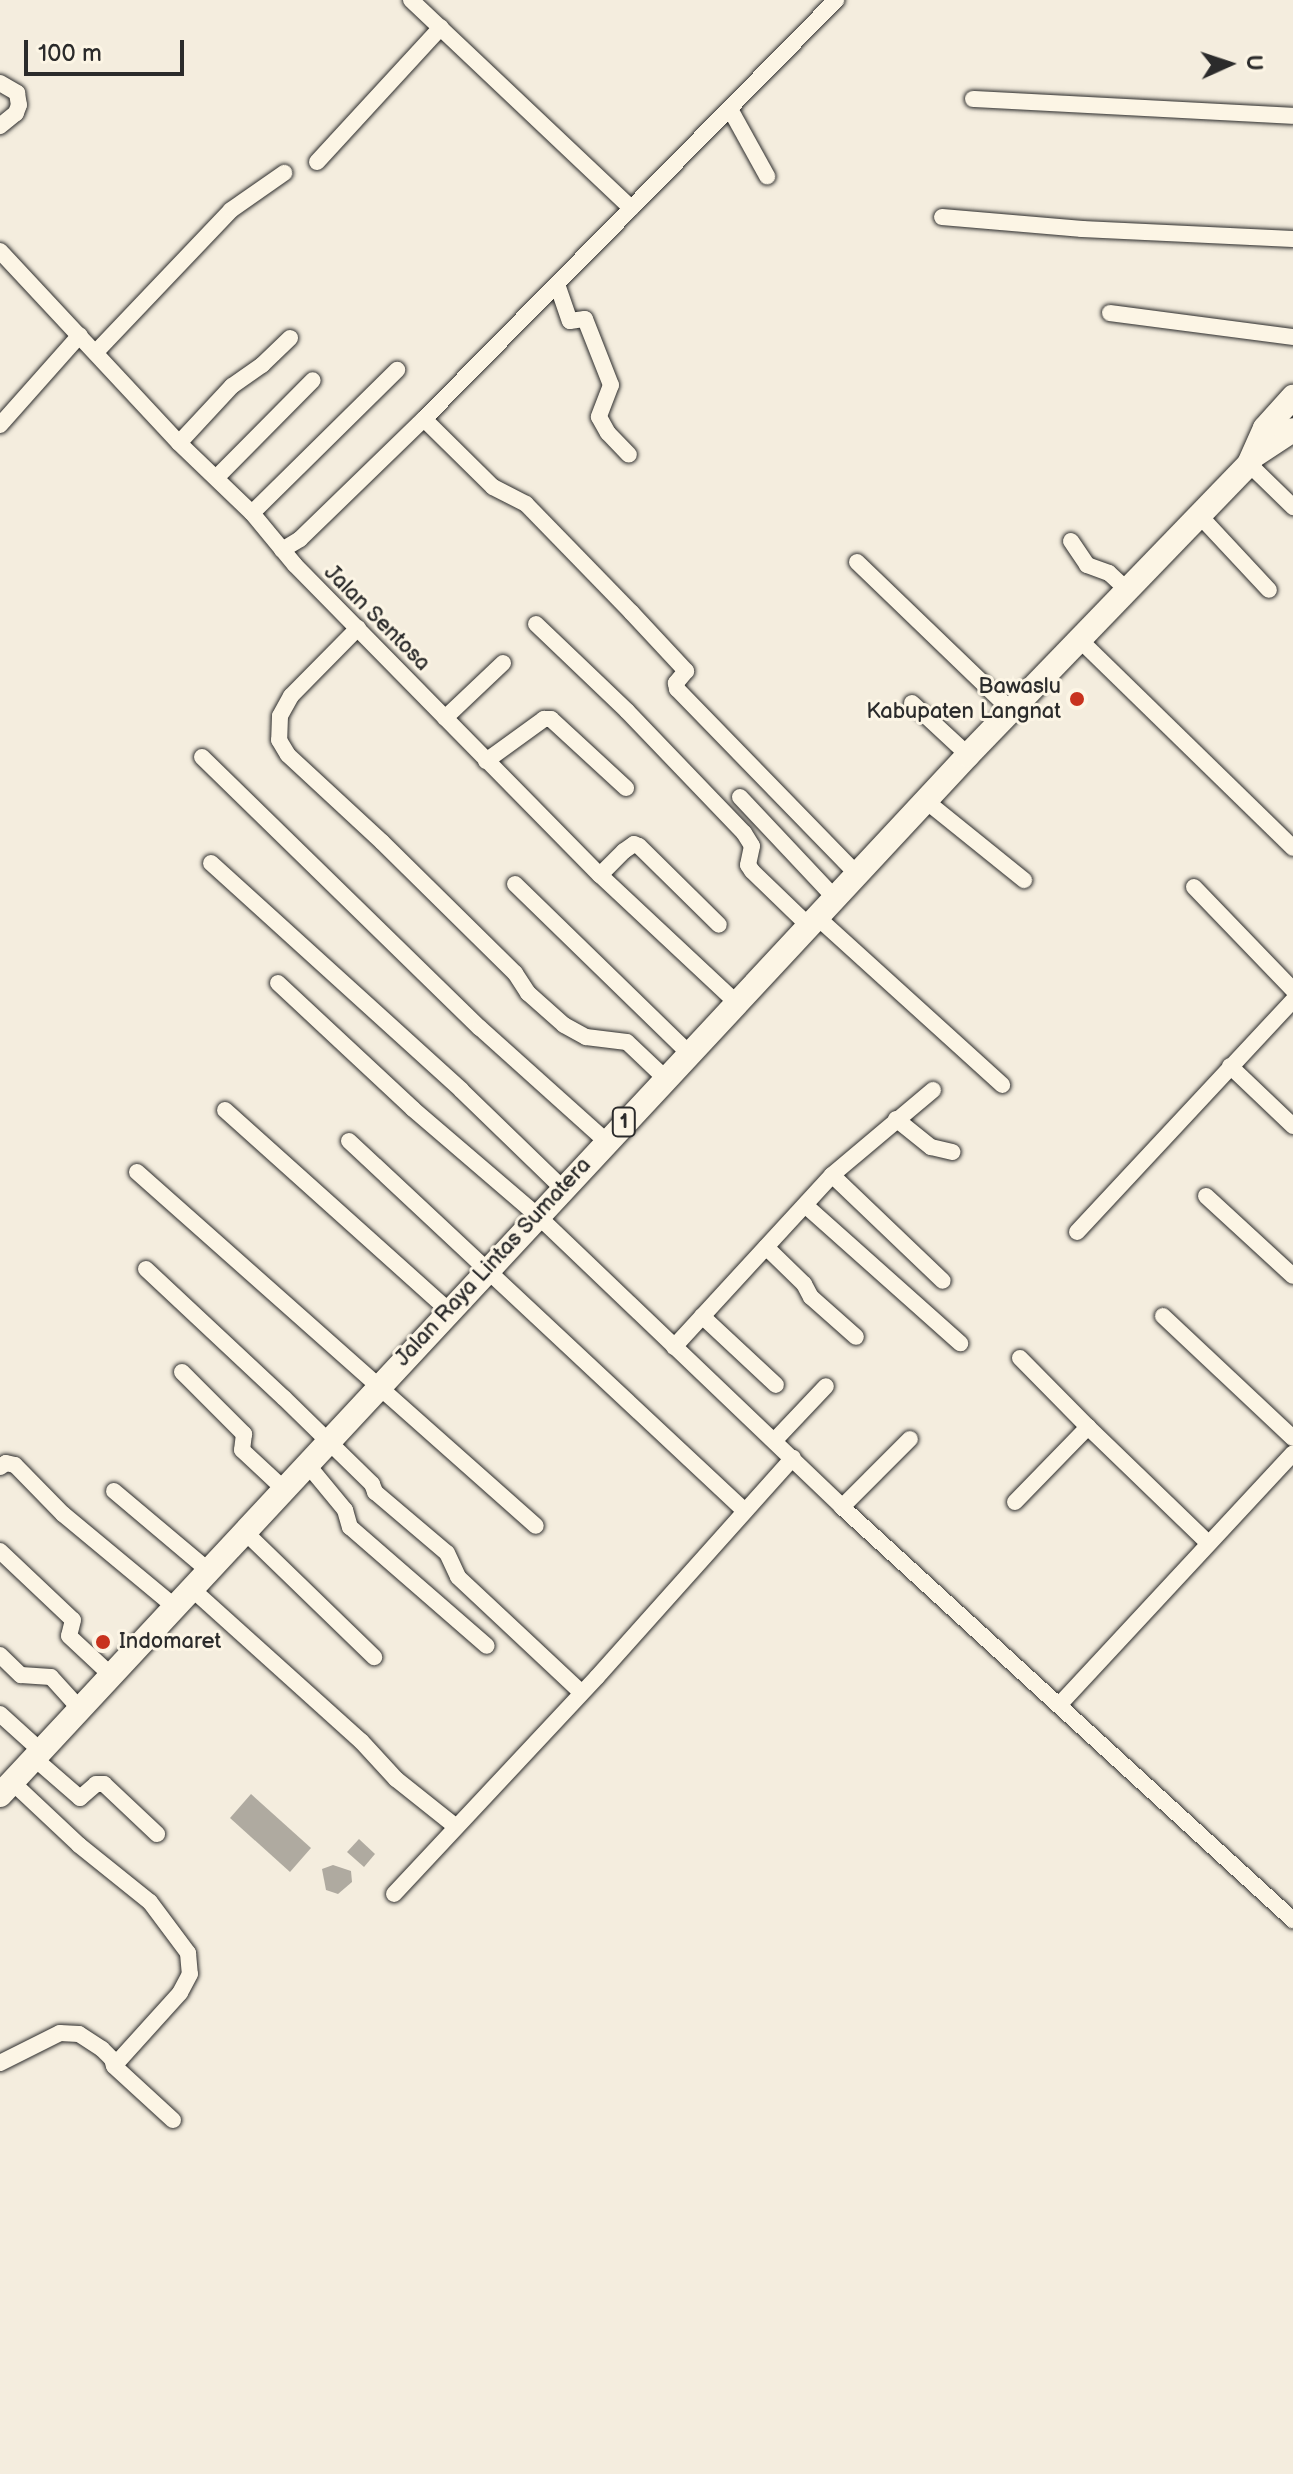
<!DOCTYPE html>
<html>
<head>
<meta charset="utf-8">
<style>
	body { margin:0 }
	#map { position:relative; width:1293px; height:2474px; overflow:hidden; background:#f4edde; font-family:"Balsamiq Sans",sans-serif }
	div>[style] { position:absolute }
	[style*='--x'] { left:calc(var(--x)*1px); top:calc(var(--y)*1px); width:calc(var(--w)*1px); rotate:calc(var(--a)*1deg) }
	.water>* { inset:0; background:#afaaa0 }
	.roads { filter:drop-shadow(0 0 2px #2b2b2b) drop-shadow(0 0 2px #2b2b2b) }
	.minor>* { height:16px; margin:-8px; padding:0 8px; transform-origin:8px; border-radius:8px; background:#fcf5e5 }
	.highway>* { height:24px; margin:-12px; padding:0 12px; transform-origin:12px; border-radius:12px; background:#fcf5e5 }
	.dots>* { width:22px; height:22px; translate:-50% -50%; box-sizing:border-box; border:4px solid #fcf5e5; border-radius:50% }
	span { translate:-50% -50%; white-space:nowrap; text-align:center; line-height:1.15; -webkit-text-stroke:6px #fcf5e5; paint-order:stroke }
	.shield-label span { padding:2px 6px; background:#fcf5e5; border:2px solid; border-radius:6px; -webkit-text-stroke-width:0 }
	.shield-label { font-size:20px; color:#2b2b2b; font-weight:700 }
	.street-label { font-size:22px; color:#2b2b2b }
	.poi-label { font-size:22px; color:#2b2b2b }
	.right { translate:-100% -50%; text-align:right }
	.left { translate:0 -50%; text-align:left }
	.north { position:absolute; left:1189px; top:24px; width:80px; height:80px; -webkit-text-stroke:6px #fcf5e5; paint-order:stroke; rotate:87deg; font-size:22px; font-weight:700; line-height:32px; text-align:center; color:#2b2b2b }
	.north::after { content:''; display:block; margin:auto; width:28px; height:36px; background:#2b2b2b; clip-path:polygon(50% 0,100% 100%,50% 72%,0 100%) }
	.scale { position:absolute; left:24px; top:40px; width:160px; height:36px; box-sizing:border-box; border:4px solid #2b2b2b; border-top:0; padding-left:10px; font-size:24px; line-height:28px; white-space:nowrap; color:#2b2b2b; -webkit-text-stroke:6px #fcf5e5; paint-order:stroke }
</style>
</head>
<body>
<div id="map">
	<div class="water">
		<div style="clip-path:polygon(251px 1794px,311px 1848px,290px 1872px,230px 1818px)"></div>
		<div style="clip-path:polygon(359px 1839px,375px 1854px,364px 1867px,347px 1852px)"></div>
		<div style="clip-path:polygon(333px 1865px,351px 1871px,352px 1882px,338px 1894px,326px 1890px,322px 1869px)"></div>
	</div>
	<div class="roads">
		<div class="minor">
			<div style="--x:411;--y:0;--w:303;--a:43.4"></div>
			<div style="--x:0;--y:83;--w:20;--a:30"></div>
			<div style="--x:17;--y:93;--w:12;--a:81"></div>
			<div style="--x:19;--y:105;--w:9;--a:111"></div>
			<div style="--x:16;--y:113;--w:21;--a:141"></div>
			<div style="--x:973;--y:99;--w:320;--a:3"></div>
			<div style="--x:730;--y:109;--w:77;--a:61.1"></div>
			<div style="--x:317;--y:162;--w:183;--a:-47.4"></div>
			<div style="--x:942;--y:217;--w:141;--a:4.9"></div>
			<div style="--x:1082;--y:229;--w:211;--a:2.7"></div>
			<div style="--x:0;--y:251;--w:262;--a:47"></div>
			<div style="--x:179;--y:443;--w:101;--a:43.8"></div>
			<div style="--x:252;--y:513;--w:67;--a:50.4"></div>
			<div style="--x:295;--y:565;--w:435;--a:45.5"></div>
			<div style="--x:600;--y:875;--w:187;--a:43.1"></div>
			<div style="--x:557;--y:284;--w:39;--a:71"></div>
			<div style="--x:570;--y:321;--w:15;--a:-8"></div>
			<div style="--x:585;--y:319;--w:71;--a:68.5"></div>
			<div style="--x:611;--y:385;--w:34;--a:111"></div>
			<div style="--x:599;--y:417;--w:18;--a:61"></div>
			<div style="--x:608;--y:433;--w:30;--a:46"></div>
			<div style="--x:1110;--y:313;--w:185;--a:7.5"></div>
			<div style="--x:96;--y:352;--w:196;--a:-46.4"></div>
			<div style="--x:231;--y:210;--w:65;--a:-34.9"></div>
			<div style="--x:424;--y:419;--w:97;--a:44.6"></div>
			<div style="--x:493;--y:487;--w:37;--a:27"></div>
			<div style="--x:526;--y:504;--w:151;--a:45.8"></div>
			<div style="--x:631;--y:612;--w:81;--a:47"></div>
			<div style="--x:686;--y:671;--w:16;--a:130"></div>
			<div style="--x:676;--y:683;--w:6;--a:81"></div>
			<div style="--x:677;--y:689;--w:258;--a:45.8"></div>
			<div style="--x:0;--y:425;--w:120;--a:-48.4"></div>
			<div style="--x:179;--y:443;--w:78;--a:-47.1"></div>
			<div style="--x:232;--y:386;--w:37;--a:-35"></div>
			<div style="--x:262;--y:365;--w:39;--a:-44"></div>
			<div style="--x:1249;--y:464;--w:62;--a:44.3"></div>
			<div style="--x:217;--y:477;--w:136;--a:-45.3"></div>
			<div style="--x:252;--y:513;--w:204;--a:-44.6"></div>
			<div style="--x:1200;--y:516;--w:101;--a:47"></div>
			<div style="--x:1071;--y:541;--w:29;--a:56"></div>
			<div style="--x:1087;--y:565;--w:23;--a:20"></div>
			<div style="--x:1109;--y:573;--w:26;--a:43"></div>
			<div style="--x:282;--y:550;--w:21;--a:-31"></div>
			<div style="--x:300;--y:539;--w:173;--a:-44.1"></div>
			<div style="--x:424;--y:419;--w:588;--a:-45.48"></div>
			<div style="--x:857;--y:562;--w:214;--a:43.9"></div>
			<div style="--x:536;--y:624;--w:126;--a:43.7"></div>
			<div style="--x:627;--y:711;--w:169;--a:46.2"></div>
			<div style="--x:744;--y:833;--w:15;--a:58"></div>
			<div style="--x:752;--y:846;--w:19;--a:102"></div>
			<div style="--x:748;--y:865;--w:7;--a:56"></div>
			<div style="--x:752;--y:871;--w:79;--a:44"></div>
			<div style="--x:358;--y:628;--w:95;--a:134.6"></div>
			<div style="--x:291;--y:696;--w:23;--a:119"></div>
			<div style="--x:280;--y:716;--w:24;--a:92"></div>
			<div style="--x:279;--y:740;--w:17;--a:59"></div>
			<div style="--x:288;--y:755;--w:128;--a:42.8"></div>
			<div style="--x:382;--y:842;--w:187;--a:44.6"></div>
			<div style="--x:515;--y:973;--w:24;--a:57"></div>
			<div style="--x:528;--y:993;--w:48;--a:41.6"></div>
			<div style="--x:564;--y:1025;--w:25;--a:29"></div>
			<div style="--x:586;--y:1037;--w:41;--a:7"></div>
			<div style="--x:627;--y:1042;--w:54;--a:43.5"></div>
			<div style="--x:1081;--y:641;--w:296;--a:44.3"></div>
			<div style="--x:912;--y:703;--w:76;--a:42.9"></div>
			<div style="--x:445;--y:718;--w:80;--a:-43.5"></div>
			<div style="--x:202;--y:757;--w:388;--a:44.3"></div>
			<div style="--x:480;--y:1028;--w:169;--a:41.9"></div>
			<div style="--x:486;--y:761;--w:72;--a:-35.9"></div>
			<div style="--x:544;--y:719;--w:7;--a:0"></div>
			<div style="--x:551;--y:719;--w:102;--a:42.6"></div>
			<div style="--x:740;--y:797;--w:139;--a:46.8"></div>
			<div style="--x:926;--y:801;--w:126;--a:38.9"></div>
			<div style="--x:211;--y:863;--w:338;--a:42.2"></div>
			<div style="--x:461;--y:1090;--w:142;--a:44.1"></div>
			<div style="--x:600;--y:875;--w:34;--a:-45"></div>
			<div style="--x:624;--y:851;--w:12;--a:-35"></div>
			<div style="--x:634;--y:844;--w:5;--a:22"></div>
			<div style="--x:639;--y:846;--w:112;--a:44.6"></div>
			<div style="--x:515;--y:884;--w:243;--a:44.2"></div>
			<div style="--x:1194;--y:887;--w:143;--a:46.1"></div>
			<div style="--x:817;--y:917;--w:250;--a:42.2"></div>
			<div style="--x:278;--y:983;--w:185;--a:43"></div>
			<div style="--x:413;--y:1109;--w:165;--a:40.6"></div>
			<div style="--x:538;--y:1216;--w:421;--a:43.7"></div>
			<div style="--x:842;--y:1507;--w:612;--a:42.48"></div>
			<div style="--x:1230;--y:1066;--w:87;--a:43.6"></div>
			<div style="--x:225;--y:1110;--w:301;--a:41.9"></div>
			<div style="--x:896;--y:1119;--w:45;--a:38.7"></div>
			<div style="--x:931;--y:1147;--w:22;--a:13"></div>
			<div style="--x:349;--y:1141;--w:542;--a:43.06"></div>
			<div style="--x:137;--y:1172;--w:533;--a:41.58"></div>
			<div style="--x:832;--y:1175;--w:153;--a:43.7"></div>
			<div style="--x:1206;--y:1196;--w:118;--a:42.6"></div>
			<div style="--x:805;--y:1205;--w:208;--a:41.7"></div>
			<div style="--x:1077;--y:1232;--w:317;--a:-47"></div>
			<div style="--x:766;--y:1247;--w:53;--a:44.2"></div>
			<div style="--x:804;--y:1284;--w:15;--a:62"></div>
			<div style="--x:811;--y:1297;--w:60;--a:41.6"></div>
			<div style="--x:146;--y:1269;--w:189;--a:43.1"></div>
			<div style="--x:284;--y:1398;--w:123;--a:44.3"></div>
			<div style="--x:372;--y:1484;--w:9;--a:69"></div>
			<div style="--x:375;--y:1492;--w:94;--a:40.3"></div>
			<div style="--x:447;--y:1553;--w:26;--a:65"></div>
			<div style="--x:458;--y:1577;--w:168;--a:43.1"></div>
			<div style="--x:702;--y:1316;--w:101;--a:43"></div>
			<div style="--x:1163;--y:1316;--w:178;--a:43.2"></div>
			<div style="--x:674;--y:1347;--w:234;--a:-47.4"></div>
			<div style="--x:832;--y:1175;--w:132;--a:-40.1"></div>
			<div style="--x:1020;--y:1358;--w:97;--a:45.4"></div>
			<div style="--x:182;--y:1372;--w:88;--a:45"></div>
			<div style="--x:244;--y:1434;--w:16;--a:97"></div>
			<div style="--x:242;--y:1450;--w:57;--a:42.9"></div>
			<div style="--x:775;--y:1440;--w:74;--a:-46.6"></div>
			<div style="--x:307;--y:1464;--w:60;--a:50.4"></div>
			<div style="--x:345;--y:1510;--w:18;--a:74"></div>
			<div style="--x:350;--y:1527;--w:181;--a:41"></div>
			<div style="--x:0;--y:1467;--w:7;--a:-34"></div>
			<div style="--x:6;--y:1463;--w:9;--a:13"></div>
			<div style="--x:15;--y:1465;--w:69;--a:45.6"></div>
			<div style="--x:63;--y:1514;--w:146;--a:39.7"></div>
			<div style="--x:114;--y:1491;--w:124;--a:40.1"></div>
			<div style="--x:1015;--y:1502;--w:105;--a:-45.8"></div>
			<div style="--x:1088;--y:1427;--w:167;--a:44"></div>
			<div style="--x:842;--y:1507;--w:96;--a:-45"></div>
			<div style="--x:245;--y:1532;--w:180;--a:44.1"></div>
			<div style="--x:0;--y:1551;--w:100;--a:43.4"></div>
			<div style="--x:73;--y:1620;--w:16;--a:104"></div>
			<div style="--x:69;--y:1636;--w:57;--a:42.9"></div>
			<div style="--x:192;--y:1589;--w:227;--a:42"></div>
			<div style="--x:361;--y:1741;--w:52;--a:47.4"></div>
			<div style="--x:396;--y:1779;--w:75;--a:38.5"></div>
			<div style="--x:0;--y:1655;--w:29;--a:44"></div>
			<div style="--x:21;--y:1675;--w:30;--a:4"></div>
			<div style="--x:51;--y:1677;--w:42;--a:47.9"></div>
			<div style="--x:1060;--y:1704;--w:342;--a:-47.1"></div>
			<div style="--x:0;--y:1714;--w:55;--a:42.1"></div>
			<div style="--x:34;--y:1758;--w:61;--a:41"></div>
			<div style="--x:80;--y:1798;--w:21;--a:-41"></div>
			<div style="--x:96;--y:1784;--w:8;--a:0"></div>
			<div style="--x:104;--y:1784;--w:73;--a:43.3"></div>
			<div style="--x:12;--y:1782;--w:92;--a:43.2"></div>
			<div style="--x:79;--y:1845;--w:91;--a:38.8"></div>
			<div style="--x:150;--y:1902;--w:64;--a:53.3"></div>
			<div style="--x:188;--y:1953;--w:21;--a:85"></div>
			<div style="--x:190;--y:1974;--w:21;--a:118"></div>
			<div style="--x:180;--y:1993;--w:98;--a:132.1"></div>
			<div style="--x:394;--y:1894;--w:297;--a:-46.9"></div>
			<div style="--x:597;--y:1677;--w:294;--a:-48.2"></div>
			<div style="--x:0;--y:2063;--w:67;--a:-26.6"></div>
			<div style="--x:60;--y:2033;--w:19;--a:3"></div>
			<div style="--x:79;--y:2034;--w:27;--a:33"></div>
			<div style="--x:102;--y:2049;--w:14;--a:45"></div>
			<div style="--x:112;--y:2059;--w:7;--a:74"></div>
			<div style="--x:114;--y:2066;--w:80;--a:42.5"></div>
		</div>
		<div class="highway">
			<div style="--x:1255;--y:455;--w:45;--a:-33.3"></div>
			<div style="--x:0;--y:1795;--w:1421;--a:-47.05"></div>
			<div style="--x:968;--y:755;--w:405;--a:-46"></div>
			<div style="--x:1249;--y:464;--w:39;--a:-66"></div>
			<div style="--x:1265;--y:428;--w:42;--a:-47.9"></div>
		</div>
	</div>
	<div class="dots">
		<div style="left:1077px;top:699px;background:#c8321e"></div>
		<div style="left:103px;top:1642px;background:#c8321e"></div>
	</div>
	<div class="shield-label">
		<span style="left:624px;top:1122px">1</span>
	</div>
	<div class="street-label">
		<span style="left:377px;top:618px;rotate:45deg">Jalan Sentosa</span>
		<span style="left:493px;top:1262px;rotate:-47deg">Jalan Raya Lintas Sumatera</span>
	</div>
	<div class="poi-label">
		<span class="right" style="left:1061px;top:699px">Bawaslu<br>Kabupaten Langnat</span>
		<span class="left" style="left:119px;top:1642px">Indomaret</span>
	</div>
	<div class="north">U</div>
	<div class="scale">100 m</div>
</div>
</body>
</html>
